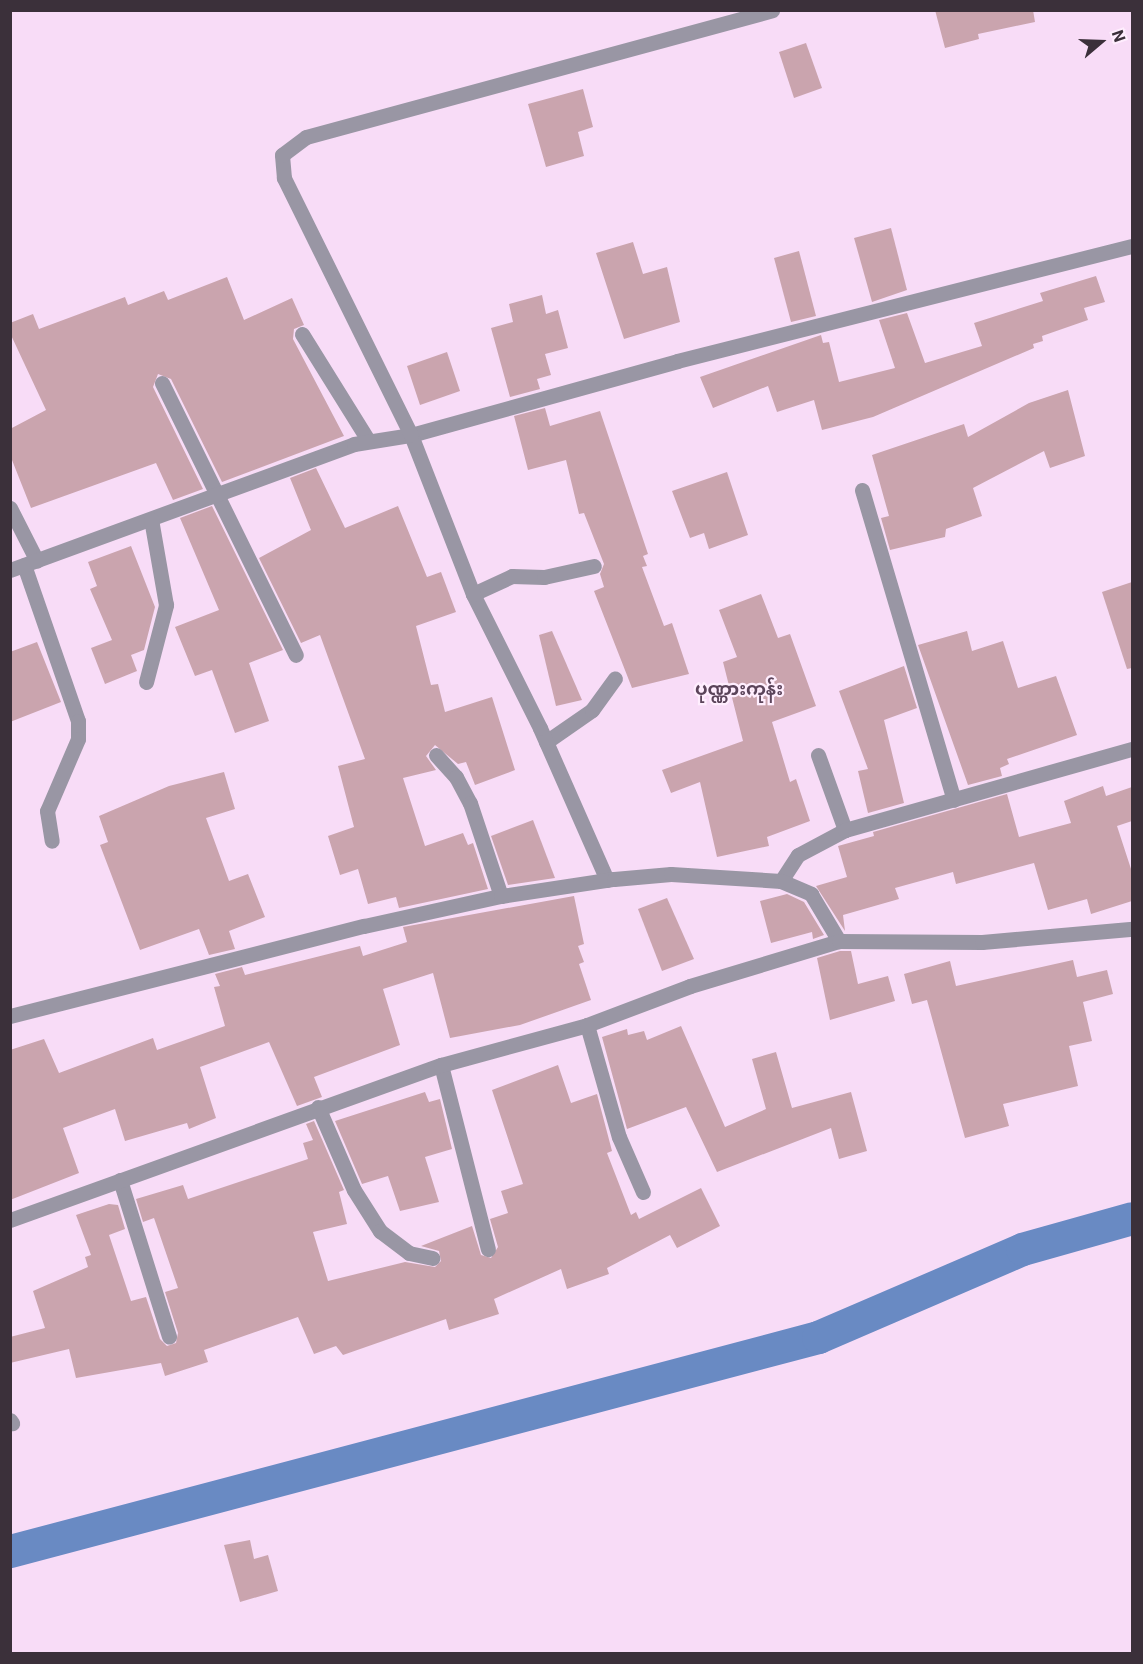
<!DOCTYPE html>
<html>
<head>
<meta charset="utf-8">
<style>
	body { margin:0 }
	#map { position:relative; width:1143px; height:1664px; overflow:hidden; background:#f8dcf7; font-family:Roboto,"Noto Sans Myanmar",sans-serif }
	div>[style] { position:absolute }
	[style*='--x'] { left:calc(var(--x)*1px); top:calc(var(--y)*1px); width:calc(var(--w)*1px); rotate:calc(var(--a)*1deg) }
	.canal>* { height:33px; margin:-16.5px; padding:0 16.5px; transform-origin:16.5px; border-radius:16.5px; background:#698ac3 }
	.building>* { inset:0; background:#caa4ae }
	.street>* { height:15px; margin:-7.5px; padding:0 7.5px; transform-origin:7.5px; border-radius:7.5px; background:#9996a4 }
	span { translate:-50% -50%; white-space:nowrap; text-align:center; line-height:1.15; -webkit-text-stroke:4.5px #ffeefe; paint-order:stroke }
	.quarter-label { font-size:18px; color:#5b445a; font-weight:700 }
	.frame { position:absolute; inset:0; border:12px solid #3b303a; pointer-events:none }
	.north { position:absolute; left:1071px; top:12px; width:60px; height:60px; -webkit-text-stroke:4px #ffeefe; paint-order:stroke; rotate:71deg; font-size:16px; font-weight:700; line-height:24px; text-align:center; color:#3b303a }
	.north::after { content:''; display:block; margin:auto; width:21px; height:27px; background:#3b303a; clip-path:polygon(50% 0,100% 100%,50% 72%,0 100%) }
</style>
</head>
<body>
<div id="map">
	<div class="canal">
		<div style="--x:10;--y:1551;--w:836;--a:-14.83"></div>
		<div style="--x:818;--y:1337;--w:222;--a:-23.3"></div>
		<div style="--x:1022;--y:1249;--w:114;--a:-15.7"></div>
	</div>
	<div class="building">
		<div style="clip-path:polygon(935px 10px,1033px 10px,1035px 22px,978px 34px,979px 39px,945px 48px)"></div>
		<div style="clip-path:polygon(806px 43px,822px 88px,794px 98px,779px 52px)"></div>
		<div style="clip-path:polygon(583px 89px,593px 127px,578px 132px,584px 156px,546px 167px,528px 104px)"></div>
		<div style="clip-path:polygon(891px 228px,907px 290px,872px 302px,854px 238px)"></div>
		<div style="clip-path:polygon(633px 242px,643px 274px,667px 267px,680px 322px,624px 339px,596px 253px)"></div>
		<div style="clip-path:polygon(799px 251px,816px 316px,791px 322px,774px 258px)"></div>
		<div style="clip-path:polygon(1096px 276px,1105px 302px,1084px 308px,1088px 320px,1042px 336px,1043px 341px,1033px 344px,1034px 348px,873px 417px,822px 430px,814px 400px,777px 412px,768px 386px,713px 408px,700px 377px,821px 335px,823px 343px,829px 342px,839px 382px,895px 368px,879px 320px,907px 313px,925px 363px,982px 346px,974px 323px,1043px 301px,1040px 293px)"></div>
		<div style="clip-path:polygon(227px 277px,244px 320px,292px 298px,304px 325px,294px 329px,293px 339px,344px 436px,222px 482px,171px 379px,158px 374px,153px 387px,203px 489px,173px 500px,156px 463px,31px 508px,10px 455px,10px 429px,46px 410px,10px 333px,10px 323px,33px 314px,39px 329px,125px 297px,128px 305px,164px 291px,168px 300px)"></div>
		<div style="clip-path:polygon(542px 295px,546px 314px,558px 310px,568px 348px,545px 354px,551px 375px,537px 379px,540px 389px,510px 397px,491px 328px,513px 322px,509px 304px)"></div>
		<div style="clip-path:polygon(447px 352px,460px 391px,420px 405px,407px 366px)"></div>
		<div style="clip-path:polygon(1068px 390px,1085px 456px,1050px 468px,1044px 451px,973px 488px,982px 516px,946px 529px,945px 537px,890px 550px,881px 518px,889px 516px,872px 455px,964px 424px,968px 437px,1029px 403px)"></div>
		<div style="clip-path:polygon(545px 408px,550px 426px,600px 411px,648px 554px,643px 556px,647px 566px,642px 567px,664px 626px,672px 623px,689px 674px,632px 688px,594px 591px,604px 587px,600px 574px,604px 564px,584px 513px,579px 514px,566px 460px,528px 470px,514px 416px)"></div>
		<div style="clip-path:polygon(316px 468px,345px 528px,398px 506px,427px 577px,441px 572px,456px 612px,416px 626px,431px 685px,438px 684px,445px 712px,492px 697px,515px 770px,475px 785px,466px 762px,458px 764px,435px 745px,426px 756px,436px 770px,403px 778px,425px 846px,463px 833px,468px 845px,473px 843px,488px 889px,399px 908px,396px 897px,368px 904px,358px 869px,340px 875px,328px 836px,354px 827px,338px 766px,365px 759px,320px 635px,301px 643px,259px 558px,311px 530px,290px 478px)"></div>
		<div style="clip-path:polygon(727px 472px,748px 535px,709px 549px,704px 533px,690px 538px,672px 491px)"></div>
		<div style="clip-path:polygon(212px 506px,283px 650px,249px 663px,269px 721px,235px 733px,212px 670px,195px 676px,175px 627px,219px 610px,180px 518px)"></div>
		<div style="clip-path:polygon(131px 546px,155px 607px,144px 650px,131px 655px,137px 671px,105px 684px,91px 648px,112px 640px,90px 589px,97px 586px,88px 562px)"></div>
		<div style="clip-path:polygon(1132px 582px,1132px 668px,1127px 669px,1102px 592px)"></div>
		<div style="clip-path:polygon(761px 594px,778px 638px,790px 634px,816px 706px,772px 722px,790px 782px,796px 779px,810px 821px,767px 837px,769px 846px,717px 857px,700px 782px,671px 793px,662px 770px,743px 741px,723px 662px,737px 657px,719px 610px)"></div>
		<div style="clip-path:polygon(552px 631px,582px 700px,556px 706px,539px 635px)"></div>
		<div style="clip-path:polygon(967px 631px,972px 651px,1003px 641px,1018px 688px,1056px 676px,1077px 735px,1007px 759px,1009px 764px,1000px 768px,1002px 776px,968px 785px,918px 645px)"></div>
		<div style="clip-path:polygon(37px 642px,61px 702px,10px 722px,10px 652px)"></div>
		<div style="clip-path:polygon(904px 666px,917px 708px,884px 720px,904px 803px,868px 813px,858px 771px,868px 769px,839px 691px)"></div>
		<div style="clip-path:polygon(224px 772px,235px 809px,206px 818px,229px 881px,248px 874px,265px 917px,229px 931px,235px 949px,209px 955px,199px 929px,140px 950px,100px 845px,108px 842px,99px 816px,169px 786px)"></div>
		<div style="clip-path:polygon(1103px 786px,1106px 796px,1132px 787px,1132px 821px,1117px 826px,1132px 872px,1132px 901px,1091px 914px,1087px 899px,1048px 910px,1034px 863px,956px 884px,953px 872px,895px 888px,899px 899px,843px 915px,845px 931px,816px 886px,847px 877px,838px 846px,874px 836px,873px 832px,1007px 794px,1019px 837px,1071px 823px,1064px 801px)"></div>
		<div style="clip-path:polygon(533px 820px,555px 878px,508px 885px,491px 836px)"></div>
		<div style="clip-path:polygon(787px 894px,804px 902px,824px 935px,813px 939px,812px 932px,771px 943px,760px 901px)"></div>
		<div style="clip-path:polygon(574px 896px,584px 944px,578px 946px,584px 962px,579px 964px,591px 1000px,520px 1025px,450px 1038px,433px 973px,383px 989px,400px 1045px,314px 1077px,322px 1097px,297px 1106px,269px 1042px,200px 1067px,216px 1118px,189px 1129px,187px 1123px,125px 1141px,115px 1109px,63px 1128px,79px 1173px,10px 1200px,10px 1050px,44px 1039px,59px 1073px,153px 1038px,157px 1050px,225px 1026px,214px 987px,220px 986px,215px 974px,242px 967px,245px 975px,360px 946px,363px 956px,407px 942px,403px 927px)"></div>
		<div style="clip-path:polygon(667px 898px,694px 959px,662px 971px,638px 909px)"></div>
		<div style="clip-path:polygon(840px 951px,851px 951px,858px 984px,888px 976px,895px 1001px,830px 1020px,817px 958px)"></div>
		<div style="clip-path:polygon(1073px 960px,1077px 977px,1107px 970px,1113px 994px,1083px 1002px,1092px 1041px,1069px 1046px,1078px 1086px,1003px 1104px,1009px 1126px,965px 1138px,927px 1000px,912px 1004px,904px 974px,950px 961px,956px 986px)"></div>
		<div style="clip-path:polygon(681px 1026px,725px 1127px,766px 1109px,752px 1059px,776px 1052px,792px 1108px,851px 1092px,867px 1151px,839px 1159px,831px 1128px,717px 1172px,686px 1107px,627px 1129px,602px 1037px,627px 1029px,628px 1035px,644px 1031px,647px 1040px)"></div>
		<div style="clip-path:polygon(558px 1065px,571px 1103px,597px 1094px,612px 1151px,607px 1153px,631px 1215px,636px 1212px,639px 1219px,701px 1188px,720px 1226px,677px 1248px,670px 1235px,607px 1268px,609px 1274px,567px 1289px,561px 1269px,494px 1299px,499px 1314px,449px 1330px,446px 1319px,343px 1355px,336px 1346px,314px 1354px,298px 1317px,204px 1350px,208px 1362px,165px 1376px,161px 1363px,76px 1378px,69px 1349px,10px 1363px,10px 1337px,45px 1328px,33px 1291px,88px 1267px,85px 1257px,91px 1255px,76px 1215px,109px 1204px,118px 1205px,125px 1229px,109px 1235px,131px 1301px,146px 1297px,160px 1339px,167px 1346px,176px 1343px,178px 1333px,165px 1292px,178px 1288px,154px 1218px,143px 1222px,136px 1199px,183px 1185px,188px 1199px,308px 1159px,303px 1143px,313px 1140px,306px 1124px,314px 1121px,344px 1190px,339px 1192px,347px 1224px,313px 1232px,328px 1281px,405px 1262px,435px 1267px,441px 1261px,439px 1251px,421px 1246px,472px 1226px,481px 1255px,491px 1258px,498px 1247px,490px 1219px,508px 1213px,501px 1191px,523px 1184px,492px 1090px)"></div>
		<div style="clip-path:polygon(425px 1092px,429px 1102px,440px 1099px,452px 1149px,425px 1157px,439px 1202px,400px 1211px,388px 1176px,362px 1184px,335px 1121px)"></div>
		<div style="clip-path:polygon(250px 1540px,254px 1559px,268px 1555px,278px 1591px,240px 1602px,224px 1545px)"></div>
	</div>
	<div class="street">
		<div style="--x:302;--y:334;--w:125;--a:58.1"></div>
		<div style="--x:162;--y:383;--w:303;--a:63.8"></div>
		<div style="--x:862;--y:490;--w:323;--a:73.5"></div>
		<div style="--x:10;--y:508;--w:59;--a:63"></div>
		<div style="--x:24;--y:565;--w:165;--a:70.9"></div>
		<div style="--x:78;--y:721;--w:18;--a:90"></div>
		<div style="--x:78;--y:739;--w:78;--a:113.3"></div>
		<div style="--x:47;--y:811;--w:30;--a:81"></div>
		<div style="--x:10;--y:570;--w:366;--a:-20.1"></div>
		<div style="--x:354;--y:444;--w:58;--a:-9"></div>
		<div style="--x:411;--y:435;--w:276;--a:-15.5"></div>
		<div style="--x:677;--y:361;--w:469;--a:-14.2"></div>
		<div style="--x:473;--y:594;--w:43;--a:-24.8"></div>
		<div style="--x:512;--y:576;--w:32;--a:2"></div>
		<div style="--x:544;--y:577;--w:51;--a:-12.4"></div>
		<div style="--x:146;--y:682;--w:80;--a:-75.4"></div>
		<div style="--x:166;--y:605;--w:87;--a:-99.9"></div>
		<div style="--x:546;--y:742;--w:56;--a:-34.8"></div>
		<div style="--x:592;--y:710;--w:39;--a:-54"></div>
		<div style="--x:436;--y:755;--w:30;--a:48"></div>
		<div style="--x:456;--y:777;--w:30;--a:62"></div>
		<div style="--x:470;--y:803;--w:98;--a:71.6"></div>
		<div style="--x:818;--y:755;--w:80;--a:70.2"></div>
		<div style="--x:607;--y:880;--w:166;--a:-113.8"></div>
		<div style="--x:540;--y:728;--w:150;--a:-116.6"></div>
		<div style="--x:473;--y:594;--w:171;--a:-111.3"></div>
		<div style="--x:411;--y:435;--w:287;--a:-116.3"></div>
		<div style="--x:284;--y:178;--w:23;--a:-95"></div>
		<div style="--x:282;--y:155;--w:30;--a:-37"></div>
		<div style="--x:306;--y:137;--w:483;--a:-15.2"></div>
		<div style="--x:781;--y:881;--w:31;--a:-57"></div>
		<div style="--x:798;--y:855;--w:53;--a:-28"></div>
		<div style="--x:845;--y:830;--w:298;--a:-15.8"></div>
		<div style="--x:10;--y:1016;--w:365;--a:-14.3"></div>
		<div style="--x:364;--y:926;--w:140;--a:-12.4"></div>
		<div style="--x:501;--y:896;--w:114;--a:-8.6"></div>
		<div style="--x:614;--y:879;--w:57;--a:-5"></div>
		<div style="--x:671;--y:874;--w:110;--a:3.6"></div>
		<div style="--x:781;--y:881;--w:33;--a:23"></div>
		<div style="--x:811;--y:894;--w:55;--a:59.2"></div>
		<div style="--x:587;--y:1025;--w:116;--a:74.1"></div>
		<div style="--x:619;--y:1137;--w:60;--a:66.4"></div>
		<div style="--x:441;--y:1065;--w:190;--a:75.7"></div>
		<div style="--x:318;--y:1107;--w:90;--a:66.6"></div>
		<div style="--x:354;--y:1190;--w:49;--a:57.6"></div>
		<div style="--x:380;--y:1231;--w:36;--a:37"></div>
		<div style="--x:409;--y:1253;--w:24;--a:12"></div>
		<div style="--x:120;--y:1180;--w:164;--a:72.6"></div>
		<div style="--x:10;--y:1220;--w:458;--a:-19.8"></div>
		<div style="--x:441;--y:1065;--w:151;--a:-15.3"></div>
		<div style="--x:587;--y:1025;--w:110;--a:-20.7"></div>
		<div style="--x:690;--y:986;--w:156;--a:-16.8"></div>
		<div style="--x:839;--y:941;--w:143;--a:0.4"></div>
		<div style="--x:982;--y:942;--w:151;--a:-5"></div>
		<div style="--x:10;--y:1420;--w:4;--a:56"></div>
	</div>
	<div class="quarter-label">
		<span style="left:739px;top:689px">ပုဏ္ဏားကုန်း</span>
	</div>
	<div class="frame"></div>
	<div class="north">N</div>
</div>
</body>
</html>
